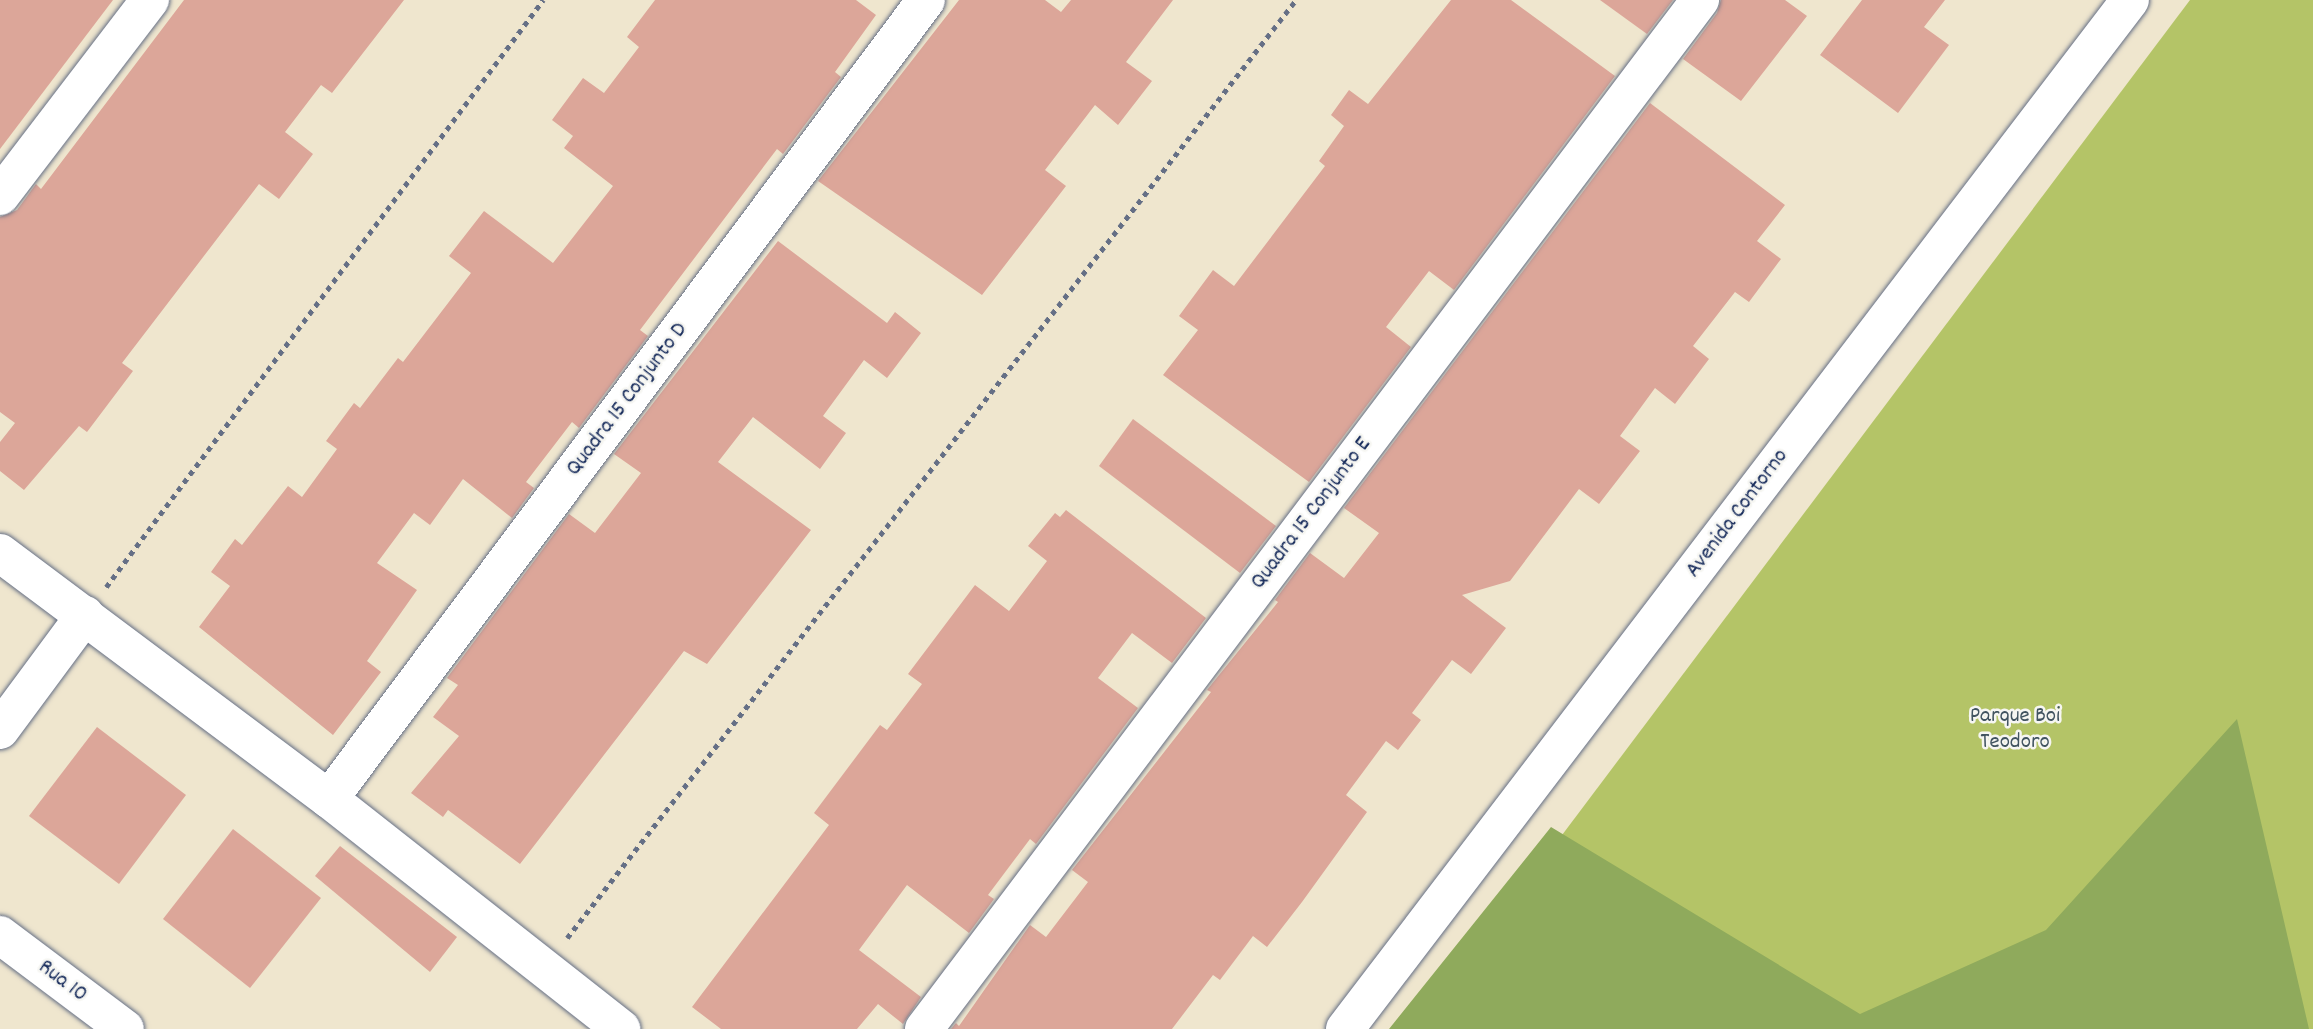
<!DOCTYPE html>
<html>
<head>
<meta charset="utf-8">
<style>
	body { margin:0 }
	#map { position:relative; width:2313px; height:1029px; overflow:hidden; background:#efe6ce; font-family:Dekko,sans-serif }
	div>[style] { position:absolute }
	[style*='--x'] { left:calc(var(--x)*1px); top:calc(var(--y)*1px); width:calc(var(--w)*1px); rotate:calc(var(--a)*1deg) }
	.green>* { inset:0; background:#b4c467 }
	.forest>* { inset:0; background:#8faa5c }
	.building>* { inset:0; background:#dca699 }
	.path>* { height:4.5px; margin-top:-2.25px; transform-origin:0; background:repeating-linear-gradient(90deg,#656f85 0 5px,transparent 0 10px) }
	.roads { filter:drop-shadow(0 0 2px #656f85) drop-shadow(0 0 2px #656f85) }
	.minor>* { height:38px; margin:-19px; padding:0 19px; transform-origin:19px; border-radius:19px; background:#fff }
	span { translate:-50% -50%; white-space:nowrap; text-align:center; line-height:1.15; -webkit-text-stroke:5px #f6f6f2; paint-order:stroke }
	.street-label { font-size:23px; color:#1b2f5e }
	.park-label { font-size:23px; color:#415460 }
</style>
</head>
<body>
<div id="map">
	<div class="green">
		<div style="clip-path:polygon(2190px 0,2313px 0,2313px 1029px,1737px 1029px,1538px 867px)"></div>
	</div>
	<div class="forest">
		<div style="clip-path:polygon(2237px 719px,2309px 1029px,1389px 1029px,1551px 827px,1860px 1014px,2046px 930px)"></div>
	</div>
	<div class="building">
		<div style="clip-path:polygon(0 0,113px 0,0 149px)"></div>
		<div style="clip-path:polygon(184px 0,404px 0,332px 93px,321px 85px,285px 132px,313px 154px,279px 199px,259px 184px,122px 363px,133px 371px,87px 432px,79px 426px,24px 490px,0 471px,0 442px,15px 423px,0 412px,0 217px,17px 210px,36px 184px,41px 189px)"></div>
		<div style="clip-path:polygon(655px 0,856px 0,876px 15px,835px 72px,841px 77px,783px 154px,777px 149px,640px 330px,648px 336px,579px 428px,572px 422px,526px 482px,534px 488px,512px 518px,463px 479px,430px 525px,414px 513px,377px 563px,417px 590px,367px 661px,381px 672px,333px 735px,199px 627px,230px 586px,211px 572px,235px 539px,242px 545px,288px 486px,302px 497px,337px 449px,326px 441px,354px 403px,360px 408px,398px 358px,403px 362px,471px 273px,449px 256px,484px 211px,553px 263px,613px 186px,564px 148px,573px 136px,552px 120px,583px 78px,604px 93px,639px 47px,627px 37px)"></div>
		<div style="clip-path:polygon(959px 0,1045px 0,1061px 12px,1071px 0,1173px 0,1126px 62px,1152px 81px,1118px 125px,1095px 105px,1045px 170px,1066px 186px,982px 295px,818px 181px)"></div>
		<div style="clip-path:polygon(1451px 0,1511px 0,1615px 76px,1454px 290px,1429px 271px,1386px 327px,1411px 347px,1309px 482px,1163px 375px,1198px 330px,1179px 316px,1213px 270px,1234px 286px,1325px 166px,1319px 161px,1344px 126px,1331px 115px,1349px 90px,1368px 104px)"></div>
		<div style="clip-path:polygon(1600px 0,1673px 0,1647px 34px)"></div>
		<div style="clip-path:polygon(1721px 0,1785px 0,1807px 16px,1741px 101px,1683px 59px,1717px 13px)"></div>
		<div style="clip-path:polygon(1862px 0,1945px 0,1924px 27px,1949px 45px,1898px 113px,1820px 55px)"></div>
		<div style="clip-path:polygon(1650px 103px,1785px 205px,1757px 241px,1781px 259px,1749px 302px,1735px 292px,1693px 346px,1709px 359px,1675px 404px,1655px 388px,1620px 436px,1640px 451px,1599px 504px,1579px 489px,1510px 581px,1462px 595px,1506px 628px,1471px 674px,1452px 660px,1412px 713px,1421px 720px,1398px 750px,1386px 741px,1346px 795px,1367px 812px,1302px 902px,1267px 947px,1253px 936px,1220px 980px,1213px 975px,1172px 1029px,951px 1029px,956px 1023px,959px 1026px,1030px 925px,1046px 937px,1088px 882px,1072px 870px,1211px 692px,1207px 690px,1278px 602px,1275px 600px,1310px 553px,1344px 578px,1379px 533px,1344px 508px)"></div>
		<div style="clip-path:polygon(778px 241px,887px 323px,895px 312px,921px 333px,887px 378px,864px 360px,823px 416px,846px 433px,820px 469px,753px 417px,718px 462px,811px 530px,707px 664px,684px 651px,520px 864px,448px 810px,443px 817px,411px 793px,459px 736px,433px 717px,458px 685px,447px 678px,569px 514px,595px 533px,641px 473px,614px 454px)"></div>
		<div style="clip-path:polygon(1133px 419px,1276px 526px,1240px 573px,1099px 466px)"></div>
		<div style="clip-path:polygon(1066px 510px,1206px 618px,1172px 663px,1132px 633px,1098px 678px,1138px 708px,1036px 844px,1030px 839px,988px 895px,994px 899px,969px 933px,907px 885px,859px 950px,921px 997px,903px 1024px,878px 1004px,857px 1029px,721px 1029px,692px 1007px,829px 825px,814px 813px,880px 725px,887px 730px,922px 684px,908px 674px,975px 585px,1009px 611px,1047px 561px,1028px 546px,1055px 513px,1060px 517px)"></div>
		<div style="clip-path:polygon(97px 727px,186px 795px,119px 884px,29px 816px)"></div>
		<div style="clip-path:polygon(233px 829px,321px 898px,250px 988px,163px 919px)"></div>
		<div style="clip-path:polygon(340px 846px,457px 937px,430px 972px,315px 876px)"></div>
	</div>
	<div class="path">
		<div style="--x:106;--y:587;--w:732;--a:-53.33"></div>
		<div style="--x:567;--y:938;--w:1188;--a:-52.15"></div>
	</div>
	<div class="roads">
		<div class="minor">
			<div style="--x:0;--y:196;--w:247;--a:-52.6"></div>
			<div style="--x:0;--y:553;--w:411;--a:36.8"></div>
			<div style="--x:329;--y:799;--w:372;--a:38.2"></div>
			<div style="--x:0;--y:730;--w:143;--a:-53.5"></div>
			<div style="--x:329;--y:799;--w:997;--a:-53.23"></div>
			<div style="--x:0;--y:935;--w:156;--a:36.9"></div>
			<div style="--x:924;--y:1029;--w:1289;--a:-52.98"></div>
			<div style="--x:1345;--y:1029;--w:1294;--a:-52.66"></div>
		</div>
	</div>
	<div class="street-label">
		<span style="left:628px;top:400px;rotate:-53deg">Quadra 15 Conjunto D</span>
		<span style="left:1312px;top:514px;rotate:-53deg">Quadra 15 Conjunto E</span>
		<span style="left:1738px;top:514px;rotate:-53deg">Avenida Contorno</span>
		<span style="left:62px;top:982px;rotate:37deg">Rua 10</span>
	</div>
	<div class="park-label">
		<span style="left:2015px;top:730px">Parque Boi<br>Teodoro</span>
	</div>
</div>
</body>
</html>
